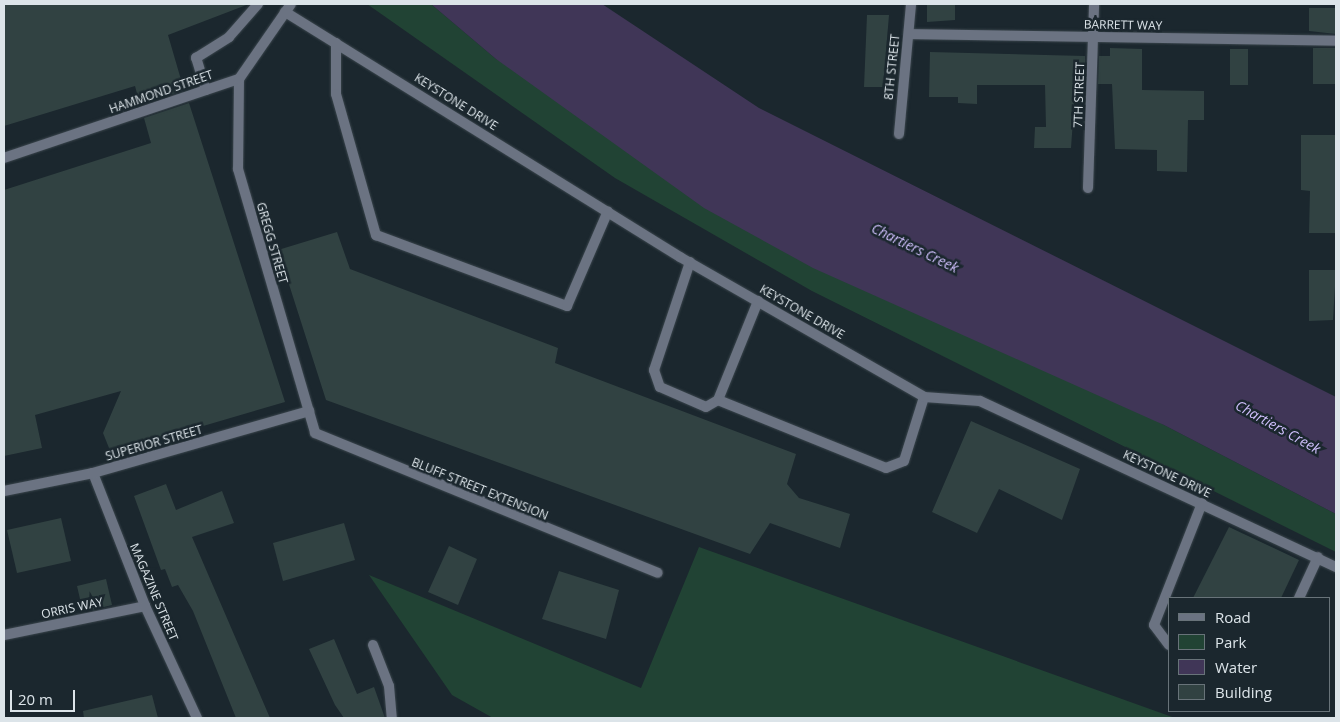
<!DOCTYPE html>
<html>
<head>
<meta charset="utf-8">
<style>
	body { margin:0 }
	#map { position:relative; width:1340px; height:722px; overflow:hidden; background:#1b272e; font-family:"Open Sans",sans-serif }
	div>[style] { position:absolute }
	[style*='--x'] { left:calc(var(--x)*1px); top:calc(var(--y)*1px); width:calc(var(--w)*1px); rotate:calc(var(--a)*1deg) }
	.green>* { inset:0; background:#214334 }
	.water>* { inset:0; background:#403657 }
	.building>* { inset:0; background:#314242 }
	.roads { filter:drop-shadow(0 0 1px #3a454c) drop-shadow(0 0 1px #3a454c) }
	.service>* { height:10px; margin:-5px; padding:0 5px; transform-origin:5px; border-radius:5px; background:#6b7382 }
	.minor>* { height:10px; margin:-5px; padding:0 5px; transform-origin:5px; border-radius:5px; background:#6b7382 }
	span { translate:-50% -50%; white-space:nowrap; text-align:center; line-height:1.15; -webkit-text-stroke:5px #1b272e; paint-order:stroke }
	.street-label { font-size:12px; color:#dce4e9 }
	.water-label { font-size:14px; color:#cfbffc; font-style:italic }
	.frame { position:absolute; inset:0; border:5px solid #dce4e9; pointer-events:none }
	.legend { position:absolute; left:1168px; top:597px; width:162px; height:115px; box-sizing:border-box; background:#1b272e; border:1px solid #687379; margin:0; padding:6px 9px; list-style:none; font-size:15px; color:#dce4e9 }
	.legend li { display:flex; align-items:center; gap:10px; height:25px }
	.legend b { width:25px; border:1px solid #687379 }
	.scale { position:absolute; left:10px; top:690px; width:65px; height:22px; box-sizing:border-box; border:2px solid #dce4e9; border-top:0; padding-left:6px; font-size:15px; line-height:18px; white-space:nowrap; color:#dce4e9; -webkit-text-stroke:4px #1b272e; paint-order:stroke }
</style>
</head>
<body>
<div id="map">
	<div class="green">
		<div style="clip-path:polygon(367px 4px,431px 4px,496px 59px,1164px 425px,1336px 514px,1336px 552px,812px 291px,615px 178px)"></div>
		<div style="clip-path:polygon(699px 547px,1175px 718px,493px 718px,452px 695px,369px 575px,641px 688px)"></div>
	</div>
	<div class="water">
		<div style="clip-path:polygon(431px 4px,602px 4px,759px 108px,1336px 397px,1336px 514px,1164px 425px,813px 268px,704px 208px,496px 59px)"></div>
	</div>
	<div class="building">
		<div style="clip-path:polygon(4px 4px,249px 4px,168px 35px,184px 90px,140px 105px,135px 86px,4px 126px)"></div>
		<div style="clip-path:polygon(927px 4px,955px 4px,955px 20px,927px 22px)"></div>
		<div style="clip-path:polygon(1309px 8px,1336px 8px,1336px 34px,1309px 31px)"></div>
		<div style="clip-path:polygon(867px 15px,889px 15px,883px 87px,864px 87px)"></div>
		<div style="clip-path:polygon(1110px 48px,1142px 49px,1142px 90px,1204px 91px,1204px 120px,1188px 120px,1187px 172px,1157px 171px,1157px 150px,1115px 149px,1112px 84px,1098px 84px,1099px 56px,1110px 56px)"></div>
		<div style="clip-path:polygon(1313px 48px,1336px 48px,1336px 84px,1313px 84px)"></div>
		<div style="clip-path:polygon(1230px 49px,1248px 49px,1248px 85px,1230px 85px)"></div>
		<div style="clip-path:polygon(930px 52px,1085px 56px,1085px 84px,1077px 83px,1075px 92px,1071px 148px,1034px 148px,1035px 127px,1046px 127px,1045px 85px,977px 85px,977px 104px,958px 103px,958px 97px,929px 97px)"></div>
		<div style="clip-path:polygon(189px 103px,285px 402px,111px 453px,103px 433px,121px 391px,35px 415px,42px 448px,4px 456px,4px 190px,151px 143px,144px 118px)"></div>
		<div style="clip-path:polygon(1301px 135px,1336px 135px,1336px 233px,1309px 233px,1310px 191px,1301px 190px)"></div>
		<div style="clip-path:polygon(337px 232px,350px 269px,558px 348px,555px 363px,796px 454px,787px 484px,799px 498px,850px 514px,840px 548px,770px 523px,750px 554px,326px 400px,278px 250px)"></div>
		<div style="clip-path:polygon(1309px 270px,1336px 270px,1333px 320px,1309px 321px)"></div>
		<div style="clip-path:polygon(971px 421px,1080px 469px,1062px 520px,999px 489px,977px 533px,932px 512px)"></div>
		<div style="clip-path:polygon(166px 484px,176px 510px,222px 491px,234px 523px,192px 537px,270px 718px,236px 718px,193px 611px,178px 585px,172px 587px,165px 569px,161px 570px,134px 496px)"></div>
		<div style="clip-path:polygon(61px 518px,71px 561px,17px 573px,7px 530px)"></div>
		<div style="clip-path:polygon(344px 523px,355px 560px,283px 581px,273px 543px)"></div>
		<div style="clip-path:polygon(1229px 527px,1299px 560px,1281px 598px,1193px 598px)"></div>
		<div style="clip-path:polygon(449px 546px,477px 559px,458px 605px,428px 592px)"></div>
		<div style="clip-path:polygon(559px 571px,619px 590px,606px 639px,542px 619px)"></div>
		<div style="clip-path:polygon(106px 579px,112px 605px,83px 612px,77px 586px)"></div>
		<div style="clip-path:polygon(334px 639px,357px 694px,374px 687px,385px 718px,344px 718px,335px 705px,309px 649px)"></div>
		<div style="clip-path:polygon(152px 695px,158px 718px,84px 718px,83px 711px)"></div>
	</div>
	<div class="roads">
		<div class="service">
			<div style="--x:909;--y:34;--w:427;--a:0.9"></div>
			<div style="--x:336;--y:43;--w:51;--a:90"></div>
			<div style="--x:336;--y:94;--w:147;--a:74.2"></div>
			<div style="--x:376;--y:235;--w:204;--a:20.4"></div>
			<div style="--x:567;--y:306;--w:103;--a:-66.7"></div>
			<div style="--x:206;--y:90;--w:34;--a:-107"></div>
			<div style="--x:196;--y:58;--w:39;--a:-32"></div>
			<div style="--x:229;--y:37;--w:44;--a:-48.7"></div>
			<div style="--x:690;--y:262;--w:114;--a:108.4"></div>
			<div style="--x:654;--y:370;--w:18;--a:71"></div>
			<div style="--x:660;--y:387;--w:50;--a:23.5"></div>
			<div style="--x:706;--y:407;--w:14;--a:-30"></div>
			<div style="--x:718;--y:400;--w:107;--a:-68"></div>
			<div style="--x:718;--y:400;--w:181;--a:22"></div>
			<div style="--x:886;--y:468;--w:19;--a:-21"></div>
			<div style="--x:904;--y:461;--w:67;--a:-72.6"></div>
			<div style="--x:1299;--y:598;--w:45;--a:-65.1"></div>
			<div style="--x:4;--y:635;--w:144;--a:-11.6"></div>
			<div style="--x:373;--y:645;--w:44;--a:68.7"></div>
			<div style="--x:389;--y:686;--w:32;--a:85"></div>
			<div style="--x:1169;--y:645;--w:25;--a:-127"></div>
			<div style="--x:1154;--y:625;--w:131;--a:-68.5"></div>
		</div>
		<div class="minor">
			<div style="--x:285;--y:12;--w:465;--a:31.8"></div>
			<div style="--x:680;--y:257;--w:281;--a:29.8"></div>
			<div style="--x:924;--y:397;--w:56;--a:4.1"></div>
			<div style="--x:980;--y:401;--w:393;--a:25"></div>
			<div style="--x:239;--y:79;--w:90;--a:90.6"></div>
			<div style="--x:238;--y:169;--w:275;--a:73.7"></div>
			<div style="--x:315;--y:433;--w:370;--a:22.2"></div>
			<div style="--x:899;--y:134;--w:131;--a:-84.7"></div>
			<div style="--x:4;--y:158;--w:248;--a:-18.6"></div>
			<div style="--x:239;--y:79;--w:91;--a:-55.3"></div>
			<div style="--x:1088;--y:188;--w:184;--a:-88.1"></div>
			<div style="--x:93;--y:473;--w:143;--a:68.6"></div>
			<div style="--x:145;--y:606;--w:123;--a:65.1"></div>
			<div style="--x:4;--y:491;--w:91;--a:-11.4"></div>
			<div style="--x:93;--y:473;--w:225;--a:-16"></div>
		</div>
	</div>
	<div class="street-label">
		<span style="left:1123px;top:25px;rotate:1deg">BARRETT WAY</span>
		<span style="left:892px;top:67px;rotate:-84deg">8TH STREET</span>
		<span style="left:161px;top:92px;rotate:-19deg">HAMMOND STREET</span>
		<span style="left:1079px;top:95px;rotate:-88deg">7TH STREET</span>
		<span style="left:456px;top:102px;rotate:32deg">KEYSTONE DRIVE</span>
		<span style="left:272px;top:243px;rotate:74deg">GREGG STREET</span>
		<span style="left:802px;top:312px;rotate:30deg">KEYSTONE DRIVE</span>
		<span style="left:154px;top:443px;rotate:-16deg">SUPERIOR STREET</span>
		<span style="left:1167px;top:474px;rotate:25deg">KEYSTONE DRIVE</span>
		<span style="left:480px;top:489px;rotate:22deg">BLUFF STREET EXTENSION</span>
		<span style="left:154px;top:592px;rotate:67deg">MAGAZINE STREET</span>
		<span style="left:72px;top:608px;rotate:-12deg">ORRIS WAY</span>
	</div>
	<div class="water-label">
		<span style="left:915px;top:248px;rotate:26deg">Chartiers Creek</span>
		<span style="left:1278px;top:427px;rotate:29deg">Chartiers Creek</span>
	</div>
	<div class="frame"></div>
	<ul class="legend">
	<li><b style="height:6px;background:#6b7382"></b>Road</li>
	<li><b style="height:14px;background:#214334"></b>Park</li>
	<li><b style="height:14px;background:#403657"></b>Water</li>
	<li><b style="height:14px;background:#314242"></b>Building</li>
	</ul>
	<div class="scale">20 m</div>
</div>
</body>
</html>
